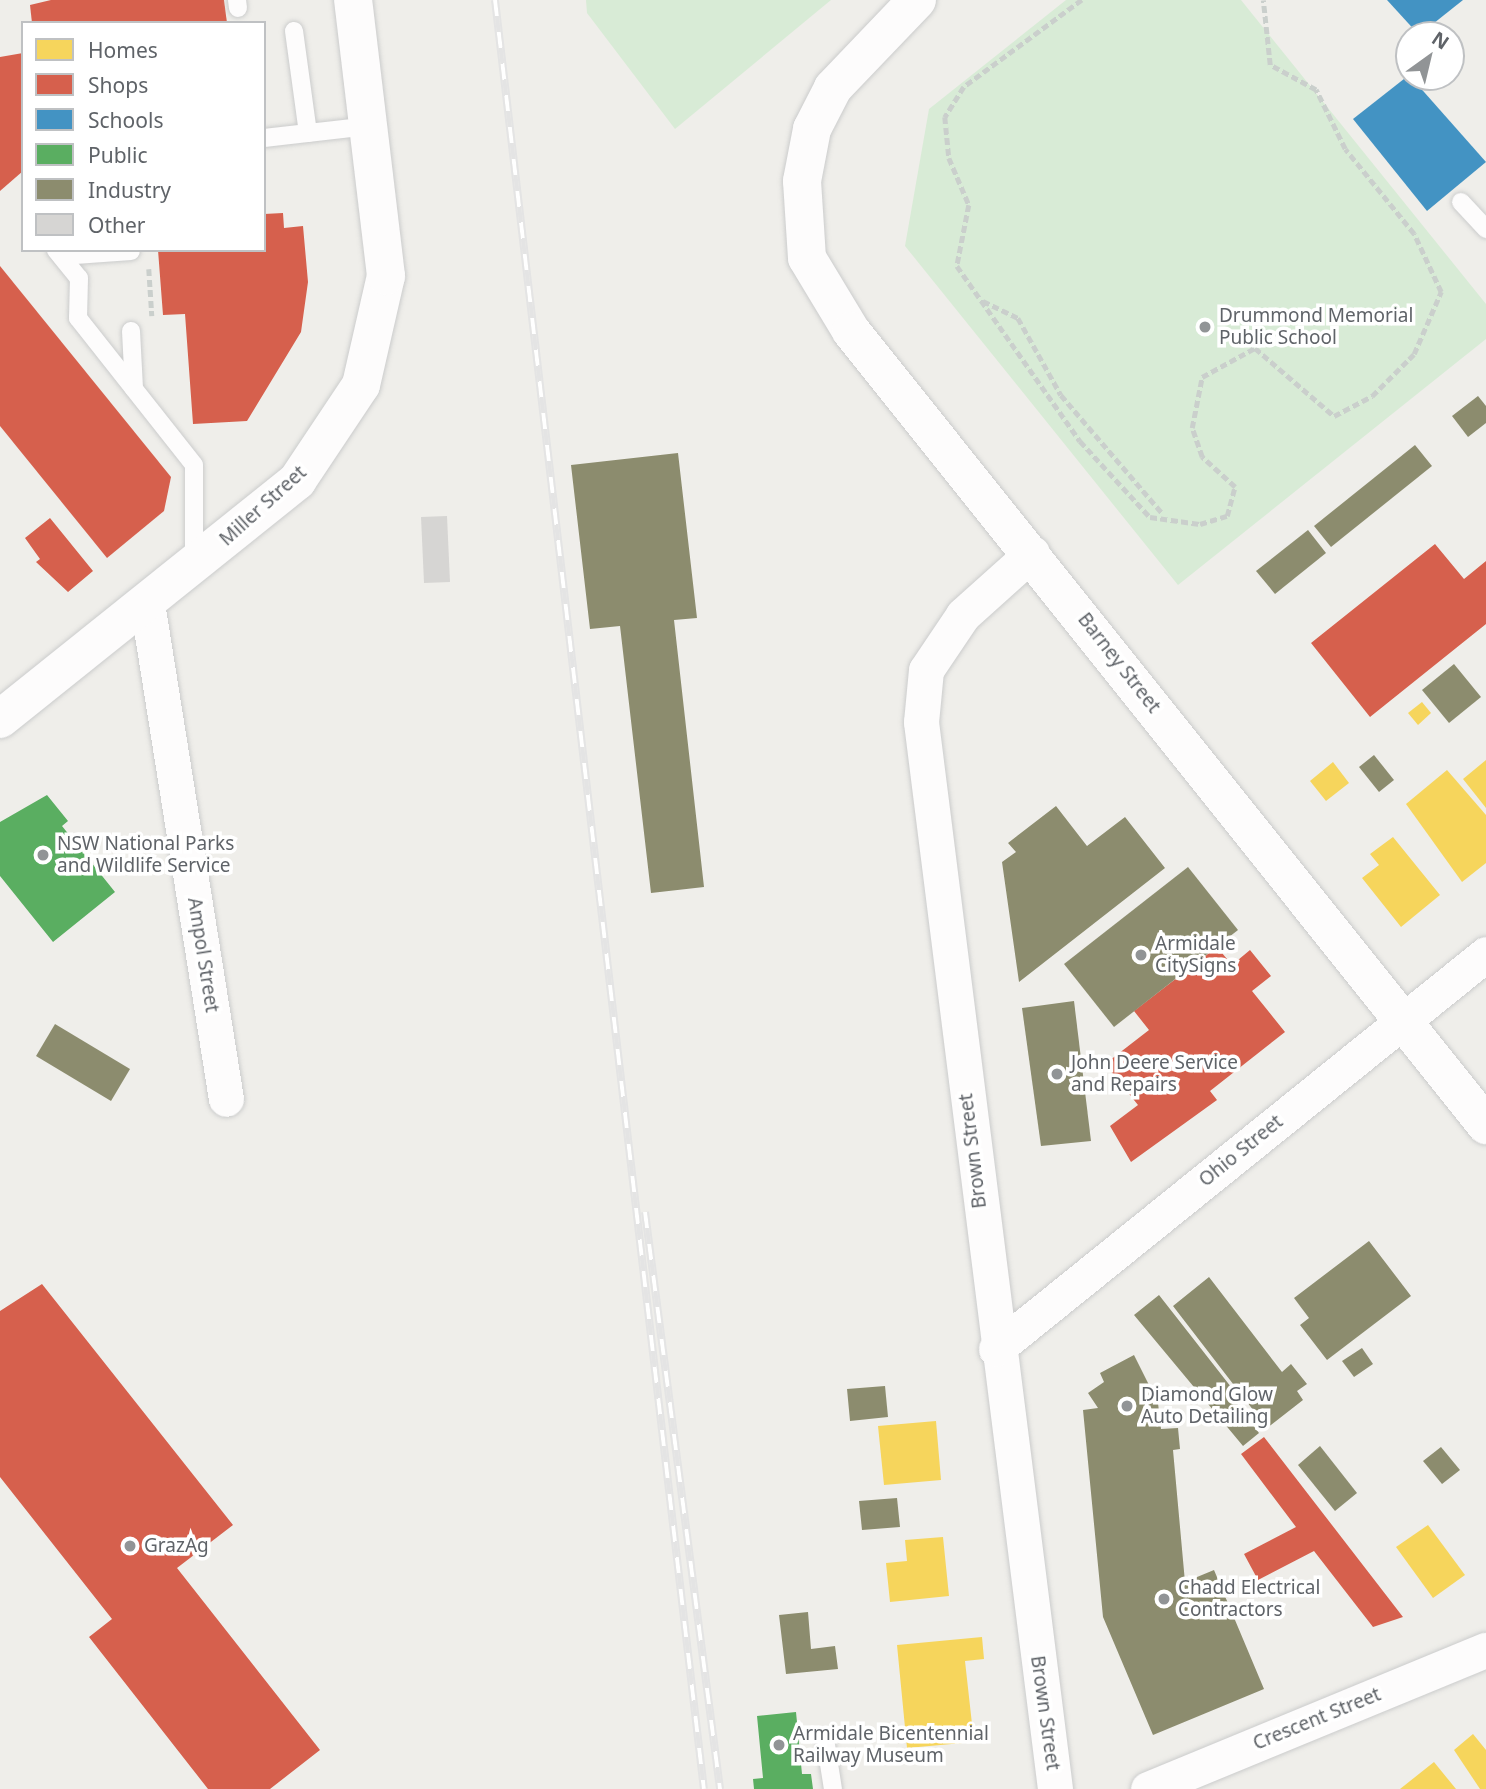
<!DOCTYPE html>
<html>
<head>
<meta charset="utf-8">
<style>
	body { margin:0 }
	#map { position:relative; width:1486px; height:1789px; overflow:hidden; background:#efeeea; font-family:"Noto Sans",sans-serif }
	div>[style] { position:absolute }
	[style*='--x'] { left:calc(var(--x)*1px); top:calc(var(--y)*1px); width:calc(var(--w)*1px); rotate:calc(var(--a)*1deg) }
	.green>* { inset:0; background:#d8ebd6 }
	.homes>* { inset:0; background:#f6d55c }
	.shops>* { inset:0; background:#d6604d }
	.schools>* { inset:0; background:#4393c3 }
	.public>* { inset:0; background:#5aae61 }
	.industry>* { inset:0; background:#8c8c6e }
	.building>* { inset:0; background:#d6d5d3 }
	.path>* { height:4.5px; margin-top:-2.25px; transform-origin:0; background:repeating-linear-gradient(90deg,#cacfcc 0 7px,transparent 0 10.5px) }
	.roads { filter:drop-shadow(0 0 2px #cbcccc) drop-shadow(0 0 2px #cbcccc) }
	.service>* { height:18px; margin:-9px; padding:0 9px; transform-origin:9px; border-radius:9px; background:#fdfcfc }
	.minor>* { height:35px; margin:-17.5px; padding:0 17.5px; transform-origin:17.5px; border-radius:17.5px; background:#fdfcfc }
	.tertiary>* { height:38px; margin:-19px; padding:0 19px; transform-origin:19px; border-radius:19px; background:#fdfcfc }
	.rail>* { height:8px; margin-top:-4px; transform-origin:0; background:repeating-linear-gradient(90deg,#fff 0 16px,#e4e4e4 0 32px); box-sizing:border-box; border-block:2px solid #e4e4e4 }
	.dots>* { width:19px; height:19px; translate:-50% -50%; box-sizing:border-box; border:4px solid #fff; border-radius:50% }
	span { translate:-50% -50%; white-space:nowrap; text-align:center; line-height:1.15; -webkit-text-stroke:7px #fff; paint-order:stroke }
	.poi-label { font-size:19px; color:#5f6368 }
	.left { translate:0 -50%; text-align:left }
	.street-label { font-size:19px; color:#5f6368 }
	.legend { position:absolute; left:21px; top:21px; width:245px; height:231px; box-sizing:border-box; background:#fff; border:2px solid #bfc1c3; margin:0; padding:9px 12px; list-style:none; font-size:21px; color:#5f6368 }
	.legend li { display:flex; align-items:center; gap:14px; height:35px }
	.legend b { width:35px; border:2px solid #bfc1c3 }
	.north { position:absolute; left:1395px; top:21px; width:70px; height:70px; box-sizing:border-box; background:#fff; border:2px solid #bfc1c3; border-radius:50%; rotate:34deg; font-size:19px; font-weight:700; line-height:28px; text-align:center; color:#5f6368 }
	.north::after { content:''; display:block; margin:auto; width:24px; height:32px; background:#919496; clip-path:polygon(50% 0,100% 100%,50% 72%,0 100%) }
</style>
</head>
<body>
<div id="map">
	<div class="green">
		<div style="clip-path:polygon(586px 0,831px 0,675px 129px,587px 13px)"></div>
		<div style="clip-path:polygon(1066px 0,1241px 0,1486px 304px,1486px 339px,1178px 585px,905px 246px,929px 109px)"></div>
	</div>
	<div class="homes">
		<div style="clip-path:polygon(1422px 702px,1431px 713px,1418px 725px,1408px 713px)"></div>
		<div style="clip-path:polygon(1486px 760px,1486px 808px,1463px 779px)"></div>
		<div style="clip-path:polygon(1333px 762px,1349px 783px,1326px 801px,1310px 781px)"></div>
		<div style="clip-path:polygon(1447px 770px,1486px 815px,1486px 863px,1462px 882px,1406px 804px)"></div>
		<div style="clip-path:polygon(1393px 837px,1440px 895px,1401px 927px,1362px 878px,1379px 865px,1370px 854px)"></div>
		<div style="clip-path:polygon(936px 1421px,941px 1480px,884px 1485px,878px 1426px)"></div>
		<div style="clip-path:polygon(1428px 1525px,1465px 1575px,1433px 1598px,1396px 1547px)"></div>
		<div style="clip-path:polygon(943px 1537px,949px 1596px,890px 1602px,886px 1563px,907px 1561px,905px 1540px)"></div>
		<div style="clip-path:polygon(982px 1637px,984px 1659px,965px 1661px,974px 1742px,907px 1748px,897px 1645px)"></div>
		<div style="clip-path:polygon(1473px 1734px,1486px 1750px,1486px 1789px,1480px 1789px,1454px 1750px)"></div>
		<div style="clip-path:polygon(1434px 1762px,1456px 1789px,1400px 1789px)"></div>
	</div>
	<div class="shops">
		<div style="clip-path:polygon(51px 0,224px 0,227px 23px,32px 23px,30px 5px)"></div>
		<div style="clip-path:polygon(23px 53px,23px 171px,0 191px,0 57px)"></div>
		<div style="clip-path:polygon(283px 213px,284px 228px,303px 226px,308px 282px,301px 332px,247px 421px,193px 424px,185px 314px,163px 315px,158px 250px,264px 250px,264px 214px)"></div>
		<div style="clip-path:polygon(0 266px,171px 477px,164px 511px,107px 558px,0 426px)"></div>
		<div style="clip-path:polygon(50px 518px,93px 571px,68px 592px,36px 562px,40px 559px,25px 538px)"></div>
		<div style="clip-path:polygon(1435px 544px,1464px 579px,1486px 561px,1486px 624px,1370px 717px,1311px 643px)"></div>
		<div style="clip-path:polygon(1217px 947px,1232px 965px,1250px 950px,1271px 976px,1252px 991px,1285px 1032px,1210px 1091px,1217px 1100px,1131px 1162px,1110px 1126px,1138px 1105px,1105px 1064px,1149px 1030px,1134px 1011px)"></div>
		<div style="clip-path:polygon(42px 1284px,233px 1525px,177px 1568px,320px 1750px,270px 1789px,208px 1789px,89px 1637px,112px 1619px,0 1477px,0 1311px)"></div>
		<div style="clip-path:polygon(1264px 1437px,1403px 1617px,1373px 1627px,1314px 1551px,1258px 1580px,1244px 1554px,1296px 1527px,1241px 1454px)"></div>
	</div>
	<div class="schools">
		<div style="clip-path:polygon(1387px 0,1463px 0,1419px 35px)"></div>
		<div style="clip-path:polygon(1409px 75px,1486px 162px,1427px 211px,1353px 119px)"></div>
	</div>
	<div class="public">
		<div style="clip-path:polygon(47px 795px,68px 821px,62px 826px,115px 892px,53px 942px,0 876px,0 822px)"></div>
		<div style="clip-path:polygon(796px 1712px,802px 1774px,811px 1774px,813px 1789px,754px 1789px,753px 1779px,763px 1778px,757px 1716px)"></div>
	</div>
	<div class="industry">
		<div style="clip-path:polygon(1478px 396px,1486px 406px,1486px 423px,1468px 437px,1452px 416px)"></div>
		<div style="clip-path:polygon(1415px 445px,1432px 466px,1331px 547px,1314px 526px)"></div>
		<div style="clip-path:polygon(678px 453px,697px 618px,674px 620px,704px 887px,651px 893px,620px 626px,590px 629px,571px 465px)"></div>
		<div style="clip-path:polygon(1308px 530px,1326px 553px,1275px 594px,1256px 571px)"></div>
		<div style="clip-path:polygon(1454px 664px,1481px 697px,1449px 723px,1422px 690px)"></div>
		<div style="clip-path:polygon(1374px 755px,1394px 780px,1379px 792px,1359px 767px)"></div>
		<div style="clip-path:polygon(1056px 806px,1087px 846px,1125px 817px,1165px 868px,1019px 982px,1002px 862px,1016px 852px,1008px 843px)"></div>
		<div style="clip-path:polygon(1188px 867px,1238px 930px,1114px 1027px,1064px 964px)"></div>
		<div style="clip-path:polygon(1074px 1001px,1091px 1141px,1041px 1146px,1022px 1008px)"></div>
		<div style="clip-path:polygon(55px 1024px,130px 1069px,111px 1101px,36px 1056px)"></div>
		<div style="clip-path:polygon(1369px 1241px,1411px 1296px,1327px 1360px,1300px 1325px,1309px 1318px,1294px 1298px)"></div>
		<div style="clip-path:polygon(1209px 1277px,1282px 1372px,1291px 1364px,1307px 1384px,1297px 1391px,1303px 1400px,1267px 1428px,1173px 1306px)"></div>
		<div style="clip-path:polygon(1159px 1295px,1242px 1401px,1237px 1405px,1259px 1433px,1243px 1446px,1134px 1315px)"></div>
		<div style="clip-path:polygon(1362px 1348px,1373px 1364px,1354px 1377px,1342px 1361px)"></div>
		<div style="clip-path:polygon(1134px 1355px,1158px 1403px,1161px 1429px,1178px 1428px,1180px 1449px,1173px 1450px,1185px 1582px,1214px 1570px,1264px 1689px,1153px 1735px,1103px 1617px,1083px 1410px,1098px 1408px,1088px 1393px,1104px 1382px,1100px 1373px)"></div>
		<div style="clip-path:polygon(885px 1386px,888px 1417px,850px 1421px,847px 1389px)"></div>
		<div style="clip-path:polygon(1320px 1446px,1357px 1493px,1335px 1511px,1298px 1465px)"></div>
		<div style="clip-path:polygon(1441px 1447px,1460px 1470px,1442px 1484px,1423px 1461px)"></div>
		<div style="clip-path:polygon(897px 1498px,900px 1527px,862px 1530px,859px 1501px)"></div>
		<div style="clip-path:polygon(808px 1612px,811px 1649px,835px 1646px,838px 1669px,786px 1674px,779px 1615px)"></div>
	</div>
	<div class="building">
		<div style="clip-path:polygon(447px 516px,450px 582px,424px 583px,421px 517px)"></div>
	</div>
	<div class="path">
		<div style="--x:1082;--y:0;--w:147;--a:143.6"></div>
		<div style="--x:964;--y:87;--w:36;--a:122"></div>
		<div style="--x:945;--y:117;--w:41;--a:84.4"></div>
		<div style="--x:949;--y:158;--w:51;--a:66.9"></div>
		<div style="--x:969;--y:205;--w:62;--a:101.1"></div>
		<div style="--x:957;--y:266;--w:214;--a:54.9"></div>
		<div style="--x:1080;--y:441;--w:103;--a:47.4"></div>
		<div style="--x:1150;--y:517;--w:50;--a:8"></div>
		<div style="--x:1200;--y:524;--w:28;--a:-17"></div>
		<div style="--x:1227;--y:516;--w:30;--a:-75"></div>
		<div style="--x:1235;--y:487;--w:45;--a:-137.7"></div>
		<div style="--x:1202;--y:457;--w:31;--a:-109"></div>
		<div style="--x:1192;--y:428;--w:52;--a:-78.9"></div>
		<div style="--x:1202;--y:377;--w:60;--a:-28.7"></div>
		<div style="--x:1255;--y:348;--w:104;--a:40.7"></div>
		<div style="--x:1334;--y:416;--w:43;--a:-27.8"></div>
		<div style="--x:1372;--y:396;--w:59;--a:-45"></div>
		<div style="--x:1414;--y:354;--w:68;--a:-66.5"></div>
		<div style="--x:1441;--y:292;--w:64;--a:-115"></div>
		<div style="--x:1414;--y:234;--w:109;--a:-129.1"></div>
		<div style="--x:1345;--y:149;--w:66;--a:-116.2"></div>
		<div style="--x:1316;--y:90;--w:52;--a:-151.5"></div>
		<div style="--x:1270;--y:65;--w:65;--a:-96.1"></div>
		<div style="--x:149;--y:269;--w:47;--a:86.3"></div>
		<div style="--x:983;--y:301;--w:39;--a:26"></div>
		<div style="--x:1018;--y:318;--w:88;--a:60.8"></div>
		<div style="--x:1061;--y:395;--w:157;--a:49.4"></div>
	</div>
	<div class="roads">
		<div class="service">
			<div style="--x:237;--y:0;--w:8;--a:83"></div>
			<div style="--x:294;--y:31;--w:103;--a:82.2"></div>
			<div style="--x:264;--y:138;--w:107;--a:-6.5"></div>
			<div style="--x:1461;--y:202;--w:37;--a:47"></div>
			<div style="--x:56;--y:250;--w:36;--a:51"></div>
			<div style="--x:79;--y:278;--w:40;--a:91.4"></div>
			<div style="--x:78;--y:318;--w:187;--a:51.7"></div>
			<div style="--x:194;--y:465;--w:97;--a:90"></div>
			<div style="--x:61;--y:256;--w:70;--a:-4.1"></div>
			<div style="--x:131;--y:331;--w:58;--a:87"></div>
			<div style="--x:826;--y:1745;--w:45;--a:81"></div>
		</div>
		<div class="minor">
			<div style="--x:1032;--y:553;--w:93;--a:138.1"></div>
			<div style="--x:963;--y:615;--w:66;--a:123.9"></div>
			<div style="--x:926;--y:670;--w:52;--a:95.5"></div>
			<div style="--x:921;--y:722;--w:1075;--a:82.84"></div>
			<div style="--x:147;--y:603;--w:502;--a:80.95"></div>
			<div style="--x:996;--y:1349;--w:629;--a:-38.87"></div>
			<div style="--x:1148;--y:1789;--w:365;--a:-22.4"></div>
		</div>
		<div class="tertiary">
			<div style="--x:917;--y:0;--w:122;--a:133.7"></div>
			<div style="--x:833;--y:88;--w:46;--a:117.1"></div>
			<div style="--x:812;--y:129;--w:53;--a:100.9"></div>
			<div style="--x:802;--y:181;--w:77;--a:86.3"></div>
			<div style="--x:807;--y:258;--w:85;--a:58.9"></div>
			<div style="--x:851;--y:331;--w:1017;--a:51.35"></div>
			<div style="--x:0;--y:719;--w:381;--a:-38.7"></div>
			<div style="--x:297;--y:481;--w:115;--a:-56.3"></div>
			<div style="--x:361;--y:385;--w:112;--a:-77.1"></div>
			<div style="--x:386;--y:276;--w:278;--a:-96.8"></div>
		</div>
	</div>
	<div class="rail">
		<div style="--x:495;--y:0;--w:1801;--a:83.34"></div>
		<div style="--x:645;--y:1212;--w:582;--a:82.59"></div>
	</div>
	<div class="dots">
		<div style="left:1205px;top:327px;background:#919496"></div>
		<div style="left:43px;top:855px;background:#919496"></div>
		<div style="left:1141px;top:955px;background:#919496"></div>
		<div style="left:1057px;top:1074px;background:#919496"></div>
		<div style="left:1127px;top:1406px;background:#919496"></div>
		<div style="left:130px;top:1546px;background:#919496"></div>
		<div style="left:1164px;top:1599px;background:#919496"></div>
		<div style="left:779px;top:1745px;background:#919496"></div>
	</div>
	<div class="poi-label">
		<span class="left" style="left:1219px;top:327px">Drummond Memorial<br>Public School</span>
		<span class="left" style="left:57px;top:855px">NSW National Parks<br>and Wildlife Service</span>
		<span class="left" style="left:1155px;top:955px">Armidale<br>CitySigns</span>
		<span class="left" style="left:1071px;top:1074px">John Deere Service<br>and Repairs</span>
		<span class="left" style="left:1141px;top:1406px">Diamond Glow<br>Auto Detailing</span>
		<span class="left" style="left:144px;top:1546px">GrazAg</span>
		<span class="left" style="left:1178px;top:1599px">Chadd Electrical<br>Contractors</span>
		<span class="left" style="left:793px;top:1745px">Armidale Bicentennial<br>Railway Museum</span>
	</div>
	<div class="street-label">
		<span style="left:263px;top:506px;rotate:-42deg">Miller Street</span>
		<span style="left:1119px;top:663px;rotate:52deg">Barney Street</span>
		<span style="left:203px;top:955px;rotate:81deg">Ampol Street</span>
		<span style="left:973px;top:1151px;rotate:-97deg">Brown Street</span>
		<span style="left:1241px;top:1151px;rotate:-39deg">Ohio Street</span>
		<span style="left:1045px;top:1713px;rotate:82deg">Brown Street</span>
		<span style="left:1317px;top:1719px;rotate:-22deg">Crescent Street</span>
	</div>
	<ul class="legend">
	<li><b style="height:19px;background:#f6d55c"></b>Homes</li>
	<li><b style="height:19px;background:#d6604d"></b>Shops</li>
	<li><b style="height:19px;background:#4393c3"></b>Schools</li>
	<li><b style="height:19px;background:#5aae61"></b>Public</li>
	<li><b style="height:19px;background:#8c8c6e"></b>Industry</li>
	<li><b style="height:19px;background:#d6d5d3"></b>Other</li>
	</ul>
	<div class="north">N</div>
</div>
</body>
</html>
